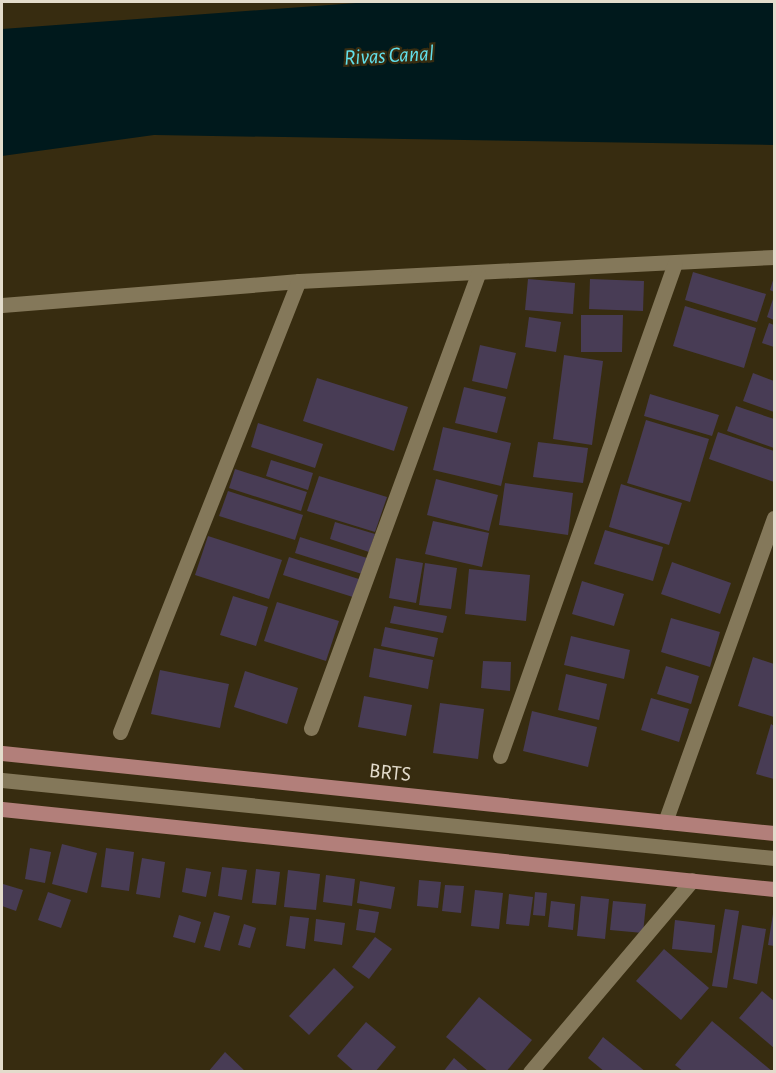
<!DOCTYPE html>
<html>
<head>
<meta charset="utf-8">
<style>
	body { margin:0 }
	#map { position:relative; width:776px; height:1073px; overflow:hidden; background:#372c10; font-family:"Alegreya Sans",sans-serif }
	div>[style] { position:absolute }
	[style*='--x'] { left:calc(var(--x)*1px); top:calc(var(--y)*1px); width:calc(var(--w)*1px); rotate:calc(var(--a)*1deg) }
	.water>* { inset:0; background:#00191c }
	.building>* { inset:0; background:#483c55 }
	.minor>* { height:15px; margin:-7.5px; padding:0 7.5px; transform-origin:7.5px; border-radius:7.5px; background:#84785a }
	.major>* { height:15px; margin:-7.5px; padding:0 7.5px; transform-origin:7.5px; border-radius:7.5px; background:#b27f7a }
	span { translate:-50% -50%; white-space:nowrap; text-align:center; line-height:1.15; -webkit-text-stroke:4.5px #372c10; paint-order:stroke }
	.street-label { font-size:21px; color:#e3dccc }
	.water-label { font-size:22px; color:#62e0ec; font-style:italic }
	.frame { position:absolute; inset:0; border:3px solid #e3dccc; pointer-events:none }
</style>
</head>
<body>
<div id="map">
	<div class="water">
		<div style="clip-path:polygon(370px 2px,774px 2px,774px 145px,154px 135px,2px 156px,2px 29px)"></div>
	</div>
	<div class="building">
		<div style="clip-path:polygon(693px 272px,766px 294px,757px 322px,685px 300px)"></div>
		<div style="clip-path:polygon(774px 277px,774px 292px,770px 290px)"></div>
		<div style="clip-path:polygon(528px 279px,575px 283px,573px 314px,525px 310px)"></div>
		<div style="clip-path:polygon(590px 279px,644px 281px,643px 311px,589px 309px)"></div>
		<div style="clip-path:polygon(774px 296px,774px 320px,767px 317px)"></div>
		<div style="clip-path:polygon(685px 306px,756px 328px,744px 368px,673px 346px)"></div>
		<div style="clip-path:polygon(581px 315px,623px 315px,622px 352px,581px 352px)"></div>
		<div style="clip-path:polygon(529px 317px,561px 322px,556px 352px,525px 347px)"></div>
		<div style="clip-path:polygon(769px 323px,774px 325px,774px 347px,762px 343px)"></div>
		<div style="clip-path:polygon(480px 345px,516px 353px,507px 389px,472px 381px)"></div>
		<div style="clip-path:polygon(564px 355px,603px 361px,592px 445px,553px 439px)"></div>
		<div style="clip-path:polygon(753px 373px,774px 381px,774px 412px,743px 401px)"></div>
		<div style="clip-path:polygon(317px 378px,408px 407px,394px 451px,303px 421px)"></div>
		<div style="clip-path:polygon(464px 387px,506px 397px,497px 433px,455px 423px)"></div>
		<div style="clip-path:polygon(650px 394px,719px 415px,712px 436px,644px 416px)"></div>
		<div style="clip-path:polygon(736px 406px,774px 419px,774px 448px,727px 431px)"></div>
		<div style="clip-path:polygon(646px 420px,709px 439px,690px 502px,627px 483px)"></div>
		<div style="clip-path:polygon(258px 423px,323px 444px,315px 468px,251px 447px)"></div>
		<div style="clip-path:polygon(443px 427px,511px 443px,501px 486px,433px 470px)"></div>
		<div style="clip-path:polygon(718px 432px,774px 451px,774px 482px,709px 459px)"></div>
		<div style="clip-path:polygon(538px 442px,588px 448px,583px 483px,533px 477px)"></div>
		<div style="clip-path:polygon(271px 460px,313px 473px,308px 490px,266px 476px)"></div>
		<div style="clip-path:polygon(235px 469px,307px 492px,301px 511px,229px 488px)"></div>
		<div style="clip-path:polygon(319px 476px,387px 497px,375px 532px,307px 511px)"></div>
		<div style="clip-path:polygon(436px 479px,498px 495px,489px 531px,427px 515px)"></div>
		<div style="clip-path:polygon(505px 483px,573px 493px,568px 535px,499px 525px)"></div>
		<div style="clip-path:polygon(621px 484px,682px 503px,669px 545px,609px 527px)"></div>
		<div style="clip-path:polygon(228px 491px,303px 515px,295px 540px,219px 516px)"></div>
		<div style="clip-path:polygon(433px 521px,489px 533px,482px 567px,425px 554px)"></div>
		<div style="clip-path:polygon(335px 522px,375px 534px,369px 552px,330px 539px)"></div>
		<div style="clip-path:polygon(605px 530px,663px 547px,653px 581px,594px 564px)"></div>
		<div style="clip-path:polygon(208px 536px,282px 560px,269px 599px,195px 575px)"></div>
		<div style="clip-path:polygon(300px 537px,367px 558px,362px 574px,295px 553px)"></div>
		<div style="clip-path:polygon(289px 557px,362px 580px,356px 598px,283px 575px)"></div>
		<div style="clip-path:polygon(396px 558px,423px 563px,416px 603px,389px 598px)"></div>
		<div style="clip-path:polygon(672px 562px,731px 583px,720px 614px,661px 594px)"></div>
		<div style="clip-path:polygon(425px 563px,457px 568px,451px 609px,419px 605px)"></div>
		<div style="clip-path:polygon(469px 569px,530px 575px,526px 621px,465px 614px)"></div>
		<div style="clip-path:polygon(582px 581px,624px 594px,614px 626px,572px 614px)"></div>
		<div style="clip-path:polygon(233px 596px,268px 607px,256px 646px,220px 635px)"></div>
		<div style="clip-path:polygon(277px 602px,339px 621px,326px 661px,264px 641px)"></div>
		<div style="clip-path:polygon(394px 606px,447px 616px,443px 633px,390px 623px)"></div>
		<div style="clip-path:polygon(671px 618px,720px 632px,710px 667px,661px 652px)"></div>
		<div style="clip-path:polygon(385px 627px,438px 638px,434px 657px,381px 646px)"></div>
		<div style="clip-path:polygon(571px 636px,630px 650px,624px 679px,564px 665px)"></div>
		<div style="clip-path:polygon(374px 648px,433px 660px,428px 689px,369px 677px)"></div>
		<div style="clip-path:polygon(753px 657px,774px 664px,774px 717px,738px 706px)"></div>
		<div style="clip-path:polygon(483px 661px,511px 662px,510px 691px,481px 688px)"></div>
		<div style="clip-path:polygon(666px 666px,699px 676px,691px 704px,657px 694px)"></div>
		<div style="clip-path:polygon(160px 670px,229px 684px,220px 728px,151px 714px)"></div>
		<div style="clip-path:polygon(245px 671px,298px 688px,287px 724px,234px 707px)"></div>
		<div style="clip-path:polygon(566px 674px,607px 684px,599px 720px,558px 710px)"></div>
		<div style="clip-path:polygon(364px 696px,412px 705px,406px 736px,358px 727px)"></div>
		<div style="clip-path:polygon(651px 698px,689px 709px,679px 742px,641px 730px)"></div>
		<div style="clip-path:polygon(440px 703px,484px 709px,478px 759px,433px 753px)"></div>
		<div style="clip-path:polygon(532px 711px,597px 727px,588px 767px,523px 751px)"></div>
		<div style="clip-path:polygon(771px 724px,774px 726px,774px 779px,756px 774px)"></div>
		<div style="clip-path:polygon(62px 844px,97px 853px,87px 893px,52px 884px)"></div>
		<div style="clip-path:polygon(30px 848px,51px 852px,45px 883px,25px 879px)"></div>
		<div style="clip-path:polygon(106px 848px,134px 852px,129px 891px,101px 887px)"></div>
		<div style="clip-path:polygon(142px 858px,165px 862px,160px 898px,136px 894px)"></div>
		<div style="clip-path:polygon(222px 867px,247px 870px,242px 900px,218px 896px)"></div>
		<div style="clip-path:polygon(186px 868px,211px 872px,206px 897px,182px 892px)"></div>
		<div style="clip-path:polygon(256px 869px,280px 872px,276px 905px,252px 903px)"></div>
		<div style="clip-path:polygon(288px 870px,320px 874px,316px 910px,284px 907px)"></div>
		<div style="clip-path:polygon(326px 875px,355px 879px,352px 906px,323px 902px)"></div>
		<div style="clip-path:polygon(419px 880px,441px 882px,438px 908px,417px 906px)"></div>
		<div style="clip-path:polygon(360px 881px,395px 887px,391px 909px,357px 903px)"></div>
		<div style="clip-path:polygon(3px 884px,23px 890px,16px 911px,2px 906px)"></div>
		<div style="clip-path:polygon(445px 885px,464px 886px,461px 913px,442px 911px)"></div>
		<div style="clip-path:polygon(475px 890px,503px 893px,499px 929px,471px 926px)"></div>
		<div style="clip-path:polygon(48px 892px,71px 900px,61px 928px,38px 920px)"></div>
		<div style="clip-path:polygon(535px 892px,547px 893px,545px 916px,533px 915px)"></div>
		<div style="clip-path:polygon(509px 894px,533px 897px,529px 926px,506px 924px)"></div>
		<div style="clip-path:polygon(581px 896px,609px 899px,605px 939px,577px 936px)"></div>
		<div style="clip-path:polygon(551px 901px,575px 904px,573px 930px,548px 927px)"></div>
		<div style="clip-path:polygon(613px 901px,646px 904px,643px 933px,610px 930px)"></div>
		<div style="clip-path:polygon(359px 909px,379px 912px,375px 933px,356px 930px)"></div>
		<div style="clip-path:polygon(725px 909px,739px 911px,727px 988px,712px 986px)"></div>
		<div style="clip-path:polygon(214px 912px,230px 916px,220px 951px,204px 947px)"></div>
		<div style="clip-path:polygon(773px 914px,774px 914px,774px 946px,768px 945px)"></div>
		<div style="clip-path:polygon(179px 915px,201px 922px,195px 943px,173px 937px)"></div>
		<div style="clip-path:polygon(290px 916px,309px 918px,305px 949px,286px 946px)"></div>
		<div style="clip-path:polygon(316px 919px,345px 923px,342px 945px,314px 941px)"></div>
		<div style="clip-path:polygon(675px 920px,715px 925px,712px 953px,672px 949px)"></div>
		<div style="clip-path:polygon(244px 924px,256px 928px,250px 948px,238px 945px)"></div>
		<div style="clip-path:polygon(742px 925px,766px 929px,757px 984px,733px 979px)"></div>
		<div style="clip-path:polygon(375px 937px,392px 949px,369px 979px,352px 967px)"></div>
		<div style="clip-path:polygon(664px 949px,709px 988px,681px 1020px,636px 981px)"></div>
		<div style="clip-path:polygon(334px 968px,354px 987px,309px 1035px,289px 1016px)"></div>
		<div style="clip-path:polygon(762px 991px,774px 1001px,774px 1048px,739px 1018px)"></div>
		<div style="clip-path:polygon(479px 997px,532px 1040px,506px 1072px,489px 1072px,446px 1037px)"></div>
		<div style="clip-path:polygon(712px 1021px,773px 1072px,684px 1072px,675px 1065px)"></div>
		<div style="clip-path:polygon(366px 1022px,396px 1047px,375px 1072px,355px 1072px,337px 1056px)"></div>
		<div style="clip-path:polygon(603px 1037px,646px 1072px,605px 1072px,588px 1058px)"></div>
		<div style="clip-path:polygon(225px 1052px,246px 1072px,208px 1072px)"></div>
		<div style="clip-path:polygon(454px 1058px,470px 1072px,443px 1072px)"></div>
	</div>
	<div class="minor">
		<div style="--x:2;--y:305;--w:298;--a:-4.6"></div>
		<div style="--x:299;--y:281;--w:476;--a:-2.9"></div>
		<div style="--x:311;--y:728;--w:484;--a:-69.8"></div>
		<div style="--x:120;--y:732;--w:485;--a:-68.4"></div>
		<div style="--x:500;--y:756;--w:523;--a:-70.46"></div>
		<div style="--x:2;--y:780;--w:776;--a:5.77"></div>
		<div style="--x:665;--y:822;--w:323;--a:-70.3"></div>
		<div style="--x:530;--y:1072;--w:251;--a:-49.8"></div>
	</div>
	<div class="major">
		<div style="--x:2;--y:753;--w:776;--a:5.92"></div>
		<div style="--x:2;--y:809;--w:776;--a:5.92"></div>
	</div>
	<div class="street-label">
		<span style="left:390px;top:773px;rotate:6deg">BRTS</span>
	</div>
	<div class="water-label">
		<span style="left:389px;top:56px;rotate:-3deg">Rivas Canal</span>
	</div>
	<div class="frame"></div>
</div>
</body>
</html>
